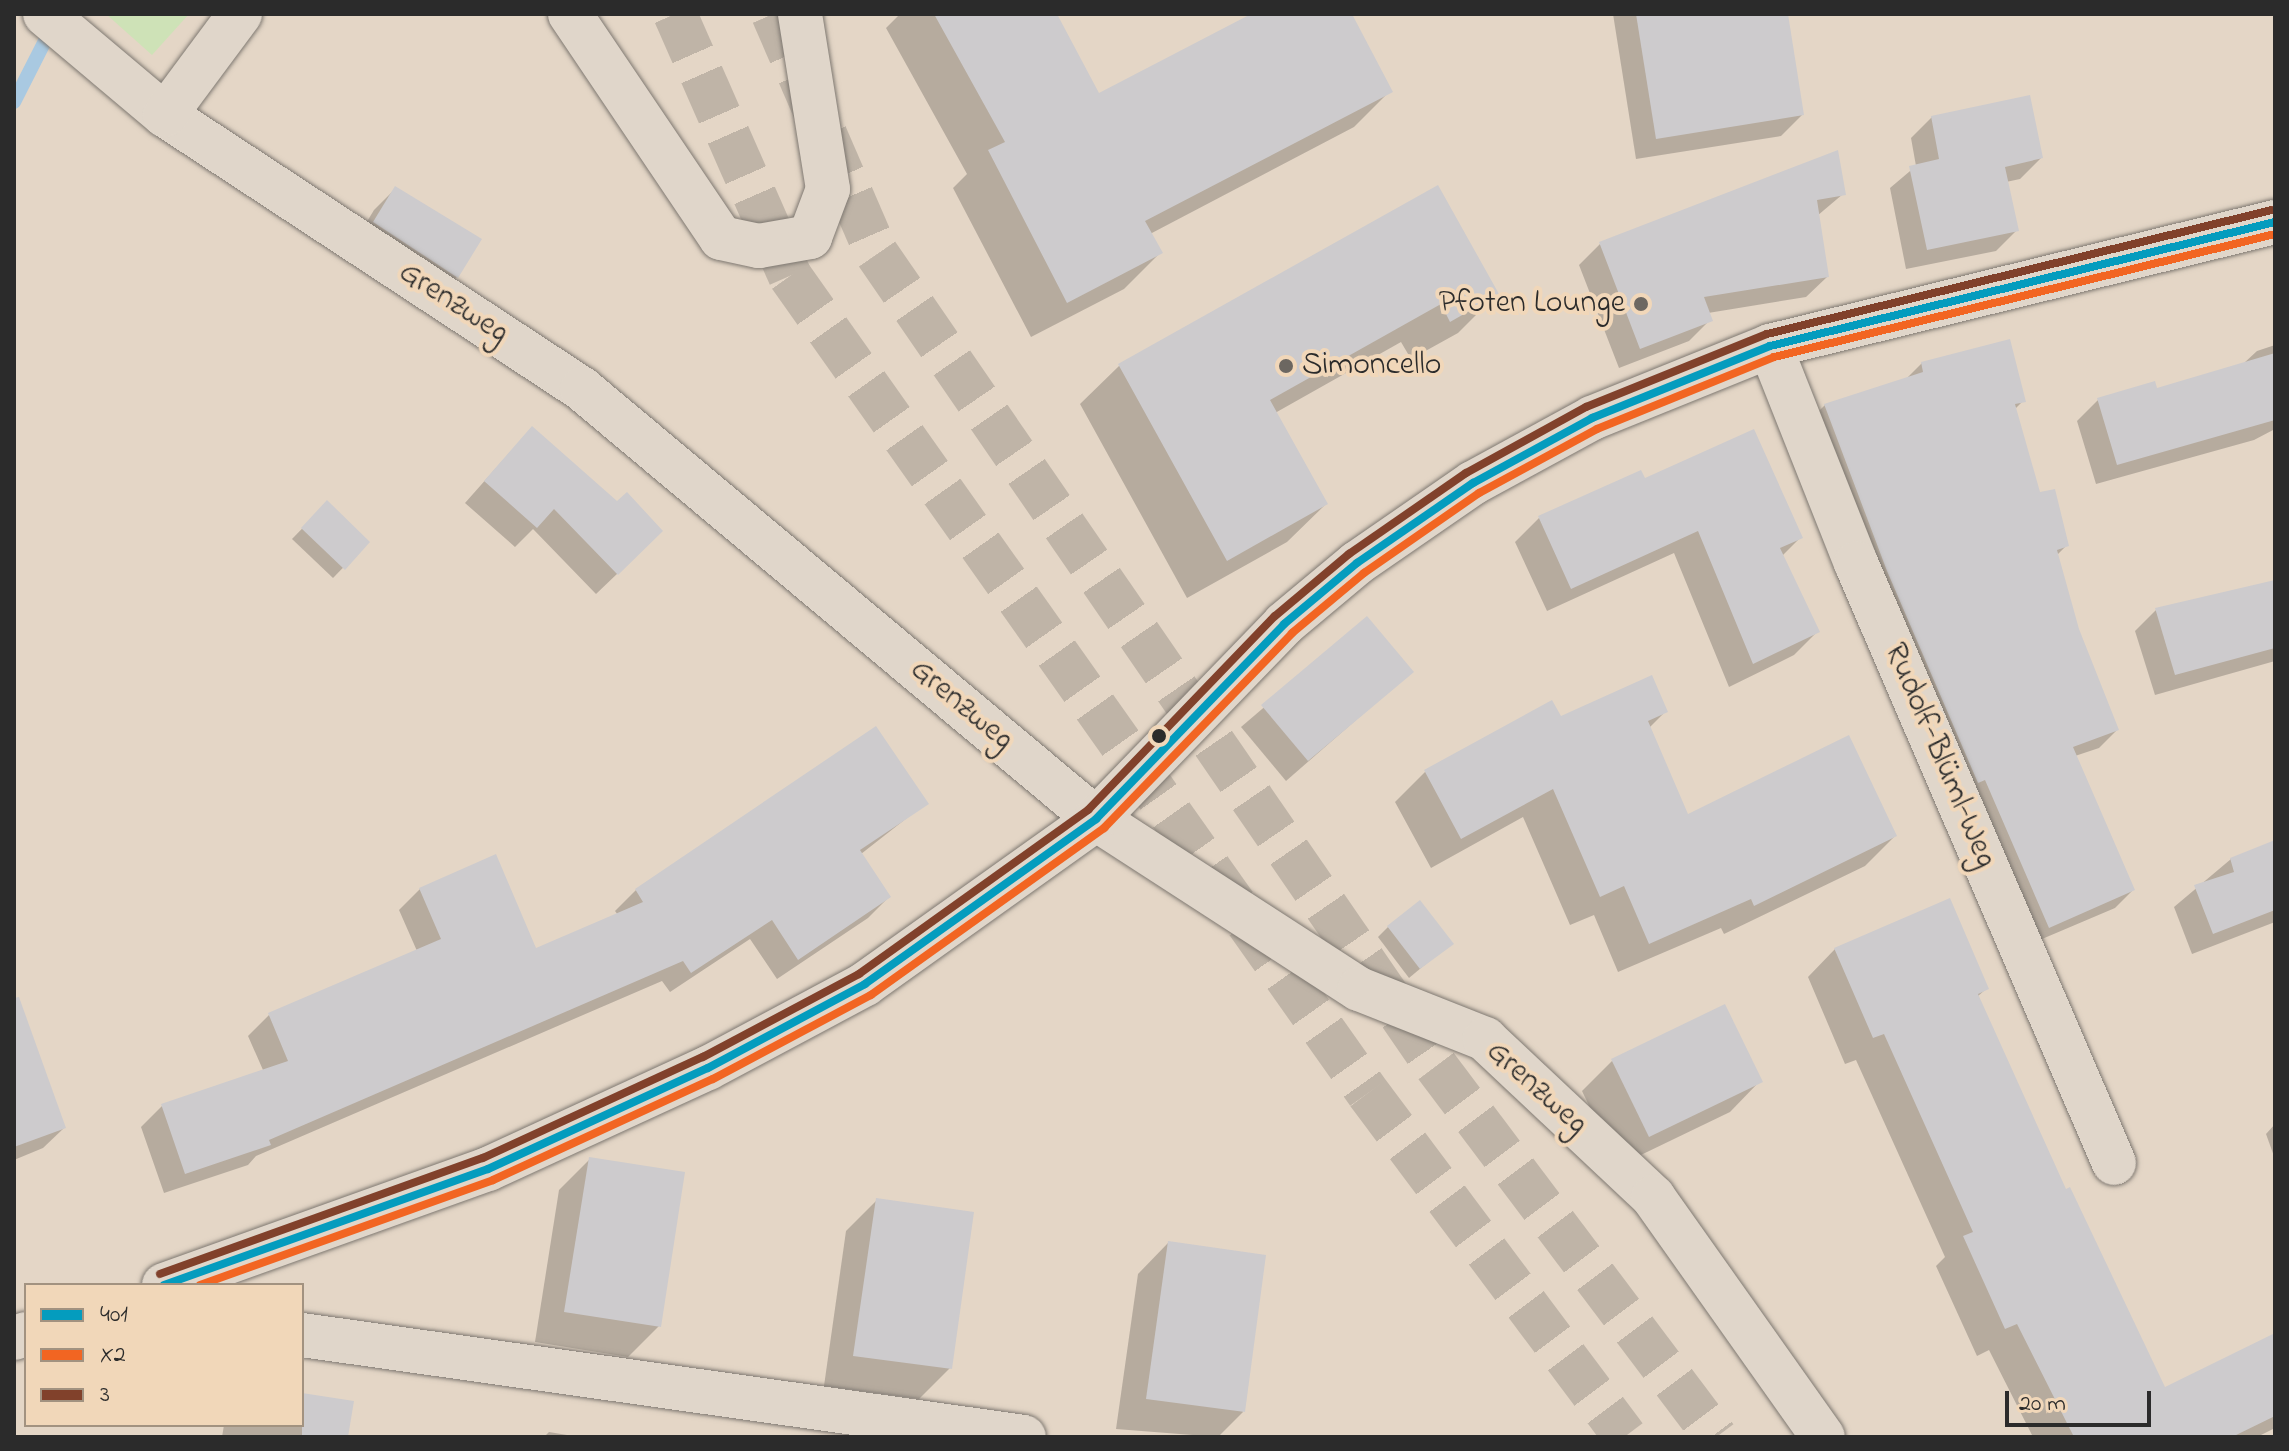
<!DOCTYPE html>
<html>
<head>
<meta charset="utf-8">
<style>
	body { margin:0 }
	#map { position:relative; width:2289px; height:1451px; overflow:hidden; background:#e4d6c6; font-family:"Indie Flower",sans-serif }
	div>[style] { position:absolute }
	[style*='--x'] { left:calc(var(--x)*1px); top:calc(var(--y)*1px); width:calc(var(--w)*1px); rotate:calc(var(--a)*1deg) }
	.green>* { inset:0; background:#cee2b7 }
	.shadow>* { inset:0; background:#0003 }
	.stream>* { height:14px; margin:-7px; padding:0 7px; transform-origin:7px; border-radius:7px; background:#a9c9e1 }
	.building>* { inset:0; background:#cdcbcd }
	.highway-tunnel>* { height:44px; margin-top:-22px; transform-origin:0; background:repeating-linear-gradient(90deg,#bfb4a7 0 44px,transparent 0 66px) }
	.roads { filter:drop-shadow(0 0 2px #7e7871) drop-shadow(0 0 2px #7e7871) }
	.minor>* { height:44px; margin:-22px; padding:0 22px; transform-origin:22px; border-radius:22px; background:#e0d6ca }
	.bus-1>* { height:8px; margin:-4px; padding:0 4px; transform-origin:4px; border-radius:4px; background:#049cbe }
	.bus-2>* { height:8px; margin:-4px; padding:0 4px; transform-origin:4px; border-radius:4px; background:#f26522 }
	.bus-3>* { height:8px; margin:-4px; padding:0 4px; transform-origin:4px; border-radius:4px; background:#81412b }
	.dots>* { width:22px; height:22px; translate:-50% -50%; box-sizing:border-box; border:4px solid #f1d7b9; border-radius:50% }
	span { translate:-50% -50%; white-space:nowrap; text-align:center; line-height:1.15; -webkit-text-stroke:8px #f1d7b9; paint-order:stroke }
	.street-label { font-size:32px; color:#2b2b2b }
	.poi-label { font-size:32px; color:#2b2b2b }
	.right { translate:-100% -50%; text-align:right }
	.left { translate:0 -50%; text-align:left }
	.frame { position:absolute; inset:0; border:16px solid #2b2b2b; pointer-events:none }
	.legend { position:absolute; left:24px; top:1283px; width:280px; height:144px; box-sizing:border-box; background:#f1d7b9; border:2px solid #a29280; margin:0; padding:10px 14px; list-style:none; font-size:24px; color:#2b2b2b }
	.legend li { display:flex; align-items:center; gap:16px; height:40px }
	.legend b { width:40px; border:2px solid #a29280 }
	.scale { position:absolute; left:2005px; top:1391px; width:146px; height:36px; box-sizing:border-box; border:4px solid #2b2b2b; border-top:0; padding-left:10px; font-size:24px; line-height:28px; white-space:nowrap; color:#2b2b2b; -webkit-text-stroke:6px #f1d7b9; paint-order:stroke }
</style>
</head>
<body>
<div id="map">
	<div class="green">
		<div style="clip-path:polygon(106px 14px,189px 14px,152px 55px)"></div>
	</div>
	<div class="shadow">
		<div style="clip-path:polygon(900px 14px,1055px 14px,1098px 96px,1255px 14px,1350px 14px,1390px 91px,1354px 127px,1150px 234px,1160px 253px,1124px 289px,1031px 337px,953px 188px,967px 174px,886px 28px)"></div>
		<div style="clip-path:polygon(1613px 14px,1786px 14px,1802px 115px,1781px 136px,1636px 159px)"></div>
		<div style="clip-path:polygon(1932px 117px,2041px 158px,2020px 179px,2006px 182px,2017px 230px,1996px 251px,1906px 269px,1890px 188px,1916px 166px,1911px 138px)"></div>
		<div style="clip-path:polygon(1437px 187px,1497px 294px,1458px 333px,1411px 359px,1401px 342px,1275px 413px,1326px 504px,1287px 542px,1187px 598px,1080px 404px,1119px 366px)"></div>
		<div style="clip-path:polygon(395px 189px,457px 277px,436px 297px,354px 243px,374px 210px)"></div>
		<div style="clip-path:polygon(1843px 194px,1817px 216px,1827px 277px,1806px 297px,1708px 313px,1710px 320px,1689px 341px,1619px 368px,1579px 265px,1600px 244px)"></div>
		<div style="clip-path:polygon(2275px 345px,2275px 429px,2254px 440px,2096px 484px,2077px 421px,2098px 400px,2156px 390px,2243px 364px,2257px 351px)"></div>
		<div style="clip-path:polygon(1922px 363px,2023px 401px,2015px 409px,2038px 495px,2066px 546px,2056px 556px,2078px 630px,2117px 730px,2099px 748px,2075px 756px,2133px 890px,2115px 908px,2030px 944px,1807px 423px,1825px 405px,1905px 380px)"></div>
		<div style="clip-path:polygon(512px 450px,640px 552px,596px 594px,533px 529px,515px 547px,465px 503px)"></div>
		<div style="clip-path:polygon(1644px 481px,1800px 538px,1781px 557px,1818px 631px,1794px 655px,1729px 687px,1674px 553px,1547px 611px,1515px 542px,1539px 518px)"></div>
		<div style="clip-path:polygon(327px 503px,368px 542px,333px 578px,292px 539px)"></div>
		<div style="clip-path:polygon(2275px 582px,2275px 661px,2155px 695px,2135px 631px,2156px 610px)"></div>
		<div style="clip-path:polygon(1367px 619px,1411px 672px,1286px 781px,1241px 727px)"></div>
		<div style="clip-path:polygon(1551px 702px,1560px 719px,1666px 711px,1649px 728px,1687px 817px,1895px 836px,1865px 866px,1724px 934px,1721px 928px,1618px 972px,1594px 915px,1570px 925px,1523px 817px,1431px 868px,1395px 802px,1425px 772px)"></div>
		<div style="clip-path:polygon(926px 803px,861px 854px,889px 897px,868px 918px,777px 979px,750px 939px,670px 992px,662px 981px,256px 1156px,248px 1165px,164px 1193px,141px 1127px,162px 1106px,263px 1070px,248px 1036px,269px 1015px,417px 951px,399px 910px,420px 889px,535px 951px,618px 915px,615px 911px,636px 890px)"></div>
		<div style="clip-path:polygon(2275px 842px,2275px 922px,2192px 954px,2174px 907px,2231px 859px)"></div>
		<div style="clip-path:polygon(1388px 927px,1451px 943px,1409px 978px,1378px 937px)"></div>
		<div style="clip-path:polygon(1835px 949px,1986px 989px,1977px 997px,2065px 1191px,2164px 1390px,2275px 1336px,2275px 1428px,2257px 1437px,2033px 1437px,1989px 1350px,1977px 1356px,1936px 1266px,1945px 1257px,1856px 1060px,1845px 1064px,1808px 977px)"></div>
		<div style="clip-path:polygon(1612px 1061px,1760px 1081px,1730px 1112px,1618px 1166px,1582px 1091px)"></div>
		<div style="clip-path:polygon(14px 1071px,64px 1128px,43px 1148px,14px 1160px)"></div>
		<div style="clip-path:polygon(2275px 1124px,2275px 1159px,2266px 1134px)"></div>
		<div style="clip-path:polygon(590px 1159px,659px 1326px,628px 1357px,535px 1342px,559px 1190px)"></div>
		<div style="clip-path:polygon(877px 1200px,950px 1368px,919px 1399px,824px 1386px,846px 1231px)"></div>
		<div style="clip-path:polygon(1168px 1243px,1243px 1412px,1218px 1437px,1116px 1429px,1138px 1274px)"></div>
		<div style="clip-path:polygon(302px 1395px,346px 1437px,222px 1437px,224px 1425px,302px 1425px)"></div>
		<div style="clip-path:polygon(549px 1432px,579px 1437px,544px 1437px)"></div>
	</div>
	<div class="stream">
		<div style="--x:14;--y:102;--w:86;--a:-63.1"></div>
	</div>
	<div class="building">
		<div style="clip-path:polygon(934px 14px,1057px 14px,1099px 93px,1251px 14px,1352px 14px,1393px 92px,1145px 221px,1163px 253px,1067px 303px,988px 150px,1005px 142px)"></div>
		<div style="clip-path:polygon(1636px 14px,1788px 14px,1804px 115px,1656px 139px)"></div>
		<div style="clip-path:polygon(2030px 95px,2043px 158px,2005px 167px,2019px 231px,1927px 250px,1909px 166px,1939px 159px,1931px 116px)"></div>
		<div style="clip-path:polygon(1838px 150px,1846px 195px,1817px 200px,1829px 277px,1704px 297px,1713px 321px,1640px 349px,1599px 242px)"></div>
		<div style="clip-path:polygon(1438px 185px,1499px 294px,1450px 322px,1441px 304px,1270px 400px,1328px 504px,1227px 561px,1118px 364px)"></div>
		<div style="clip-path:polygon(395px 186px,482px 239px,458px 278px,373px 222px)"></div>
		<div style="clip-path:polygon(2010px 339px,2026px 402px,2015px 404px,2040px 492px,2055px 489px,2069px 546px,2057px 550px,2079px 629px,2119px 730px,2073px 747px,2135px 890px,2049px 928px,1985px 780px,1978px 783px,1887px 571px,1824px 404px,1923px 372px,1921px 362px)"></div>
		<div style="clip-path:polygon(2275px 353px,2275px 420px,2117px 465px,2097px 398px,2155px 381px,2157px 388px)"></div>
		<div style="clip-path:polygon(532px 426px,617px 501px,627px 492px,663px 531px,618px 575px,554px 509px,537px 528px,484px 481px)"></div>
		<div style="clip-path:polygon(1754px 429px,1803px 538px,1780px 548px,1820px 632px,1753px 664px,1698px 531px,1571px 589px,1538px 516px,1641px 470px,1645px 478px)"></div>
		<div style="clip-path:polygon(327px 500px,370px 542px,345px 570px,301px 528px)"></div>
		<div style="clip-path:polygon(2275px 580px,2275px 648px,2175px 675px,2155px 608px)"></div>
		<div style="clip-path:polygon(1367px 616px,1414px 672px,1308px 761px,1261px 705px)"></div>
		<div style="clip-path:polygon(1652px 675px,1668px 712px,1648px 721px,1688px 814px,1849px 735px,1897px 836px,1754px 906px,1751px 899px,1649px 944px,1624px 886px,1600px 897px,1553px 789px,1461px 839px,1424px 770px,1552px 700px,1561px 716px)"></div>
		<div style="clip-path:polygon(876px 726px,929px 804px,860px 850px,891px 897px,798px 960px,772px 920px,691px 973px,683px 961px,269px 1140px,271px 1145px,185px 1174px,161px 1104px,288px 1061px,268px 1013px,441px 939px,419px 888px,496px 854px,536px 948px,643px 902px,635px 889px)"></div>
		<div style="clip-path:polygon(2275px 840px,2275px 910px,2213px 934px,2194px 885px,2234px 872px,2230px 858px)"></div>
		<div style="clip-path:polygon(1950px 898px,1989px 989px,1978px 994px,2066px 1189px,2070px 1187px,2165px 1387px,2275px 1333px,2275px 1416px,2232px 1437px,2074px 1437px,2017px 1324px,2005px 1329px,1963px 1236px,1973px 1232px,1884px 1034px,1873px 1038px,1834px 948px)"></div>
		<div style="clip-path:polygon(1420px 900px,1454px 944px,1420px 969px,1387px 926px)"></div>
		<div style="clip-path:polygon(19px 997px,66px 1128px,14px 1147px,14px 998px)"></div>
		<div style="clip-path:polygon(1725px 1004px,1763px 1082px,1649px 1137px,1611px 1059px)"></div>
		<div style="clip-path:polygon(589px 1157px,685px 1172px,661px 1327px,564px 1312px)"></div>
		<div style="clip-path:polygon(876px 1198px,974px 1212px,952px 1369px,853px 1356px)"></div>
		<div style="clip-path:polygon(1168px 1241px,1266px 1255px,1245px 1412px,1146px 1399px)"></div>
		<div style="clip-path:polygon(302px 1393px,354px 1401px,348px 1437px,302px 1437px)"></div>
	</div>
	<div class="highway-tunnel">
		<div style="--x:675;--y:14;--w:286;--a:66.3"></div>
		<div style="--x:790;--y:276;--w:1001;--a:54.72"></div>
		<div style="--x:1368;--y:1093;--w:429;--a:53.2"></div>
		<div style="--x:773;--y:14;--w:262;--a:66.6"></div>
		<div style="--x:877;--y:254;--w:986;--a:55.46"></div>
		<div style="--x:1436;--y:1066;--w:465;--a:53"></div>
	</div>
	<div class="roads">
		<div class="minor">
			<div style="--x:45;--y:14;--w:157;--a:40.1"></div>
			<div style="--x:165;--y:115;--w:499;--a:33.3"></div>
			<div style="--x:582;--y:389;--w:670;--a:39.92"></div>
			<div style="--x:1096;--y:819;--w:313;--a:32.9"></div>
			<div style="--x:1359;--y:989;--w:136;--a:21.6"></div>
			<div style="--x:1485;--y:1039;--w:231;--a:43.2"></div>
			<div style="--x:1653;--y:1197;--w:294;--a:54.7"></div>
			<div style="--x:570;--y:14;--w:270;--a:56"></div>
			<div style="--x:721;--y:238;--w:39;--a:12"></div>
			<div style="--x:759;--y:246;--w:52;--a:-10"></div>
			<div style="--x:810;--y:237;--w:51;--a:-69.4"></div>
			<div style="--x:828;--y:189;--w:177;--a:-99.1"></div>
			<div style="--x:165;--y:115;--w:126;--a:-53.4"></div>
			<div style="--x:1770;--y:346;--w:233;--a:68.4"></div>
			<div style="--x:1856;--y:563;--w:653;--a:66.73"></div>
			<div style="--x:164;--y:1285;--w:344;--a:-19.7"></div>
			<div style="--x:488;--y:1169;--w:242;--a:-24.7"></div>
			<div style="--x:708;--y:1068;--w:178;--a:-28.1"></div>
			<div style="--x:865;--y:984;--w:284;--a:-35.5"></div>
			<div style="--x:1096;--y:819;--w:271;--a:-46"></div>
			<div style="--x:1284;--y:624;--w:95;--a:-39.9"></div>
			<div style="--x:1357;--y:563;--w:141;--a:-34.6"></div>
			<div style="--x:1473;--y:483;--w:136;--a:-28.6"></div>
			<div style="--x:1592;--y:418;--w:192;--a:-22"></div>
			<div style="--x:1770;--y:346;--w:520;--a:-13.8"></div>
			<div style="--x:302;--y:1335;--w:729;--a:8.04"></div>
			<div style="--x:14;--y:1338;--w:13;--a:-18"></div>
		</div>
	</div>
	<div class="bus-1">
		<div style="--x:164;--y:1285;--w:344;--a:-19.7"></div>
		<div style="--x:488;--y:1169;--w:242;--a:-24.7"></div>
		<div style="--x:708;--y:1068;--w:178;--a:-28.1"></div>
		<div style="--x:865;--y:984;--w:284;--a:-35.5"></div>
		<div style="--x:1096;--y:819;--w:271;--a:-46"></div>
		<div style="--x:1284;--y:624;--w:95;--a:-39.9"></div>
		<div style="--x:1357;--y:563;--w:141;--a:-34.6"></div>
		<div style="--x:1473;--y:483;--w:136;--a:-28.6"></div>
		<div style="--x:1592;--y:418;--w:192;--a:-22"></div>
		<div style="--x:1770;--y:346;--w:520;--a:-13.8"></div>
	</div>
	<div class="bus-2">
		<div style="--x:200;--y:1285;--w:311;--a:-19.7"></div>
		<div style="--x:493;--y:1180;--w:242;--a:-24.7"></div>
		<div style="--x:713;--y:1079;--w:179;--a:-28"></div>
		<div style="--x:871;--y:995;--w:287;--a:-35.6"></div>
		<div style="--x:1104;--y:828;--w:271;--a:-46"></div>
		<div style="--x:1292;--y:633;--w:94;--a:-39.8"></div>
		<div style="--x:1364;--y:573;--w:140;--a:-34.8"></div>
		<div style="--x:1479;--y:493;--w:134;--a:-28.5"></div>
		<div style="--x:1597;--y:429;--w:191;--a:-22.1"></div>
		<div style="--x:1774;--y:357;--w:516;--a:-13.79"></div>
	</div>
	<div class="bus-3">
		<div style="--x:160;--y:1274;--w:343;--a:-19.8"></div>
		<div style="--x:483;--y:1158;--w:242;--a:-24.7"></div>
		<div style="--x:703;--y:1057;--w:177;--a:-28"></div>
		<div style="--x:859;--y:974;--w:282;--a:-35.6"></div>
		<div style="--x:1088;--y:810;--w:269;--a:-46.1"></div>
		<div style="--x:1275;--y:616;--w:97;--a:-40"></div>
		<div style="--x:1349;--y:554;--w:142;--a:-34.7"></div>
		<div style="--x:1466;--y:473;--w:137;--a:-28.8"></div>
		<div style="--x:1586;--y:407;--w:195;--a:-22"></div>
		<div style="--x:1767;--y:334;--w:520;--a:-13.8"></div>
	</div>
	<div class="dots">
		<div style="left:1641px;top:304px;background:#6c6761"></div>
		<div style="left:1286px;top:366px;background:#6c6761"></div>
		<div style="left:1159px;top:736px;background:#2b2b2b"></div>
	</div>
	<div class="street-label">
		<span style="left:453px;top:304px;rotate:33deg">Grenzweg</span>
		<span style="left:961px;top:706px;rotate:40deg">Grenzweg</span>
		<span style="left:1939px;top:756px;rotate:67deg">Rudolf-Blüml-Weg</span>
		<span style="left:1536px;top:1089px;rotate:42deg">Grenzweg</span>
	</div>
	<div class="poi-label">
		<span class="right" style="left:1625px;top:304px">Pfoten Lounge</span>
		<span class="left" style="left:1302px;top:366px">Simoncello</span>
	</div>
	<div class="frame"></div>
	<ul class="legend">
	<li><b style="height:10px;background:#049cbe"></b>401</li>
	<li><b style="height:10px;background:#f26522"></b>X2</li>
	<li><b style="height:10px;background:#81412b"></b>3</li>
	</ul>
	<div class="scale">20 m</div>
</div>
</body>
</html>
